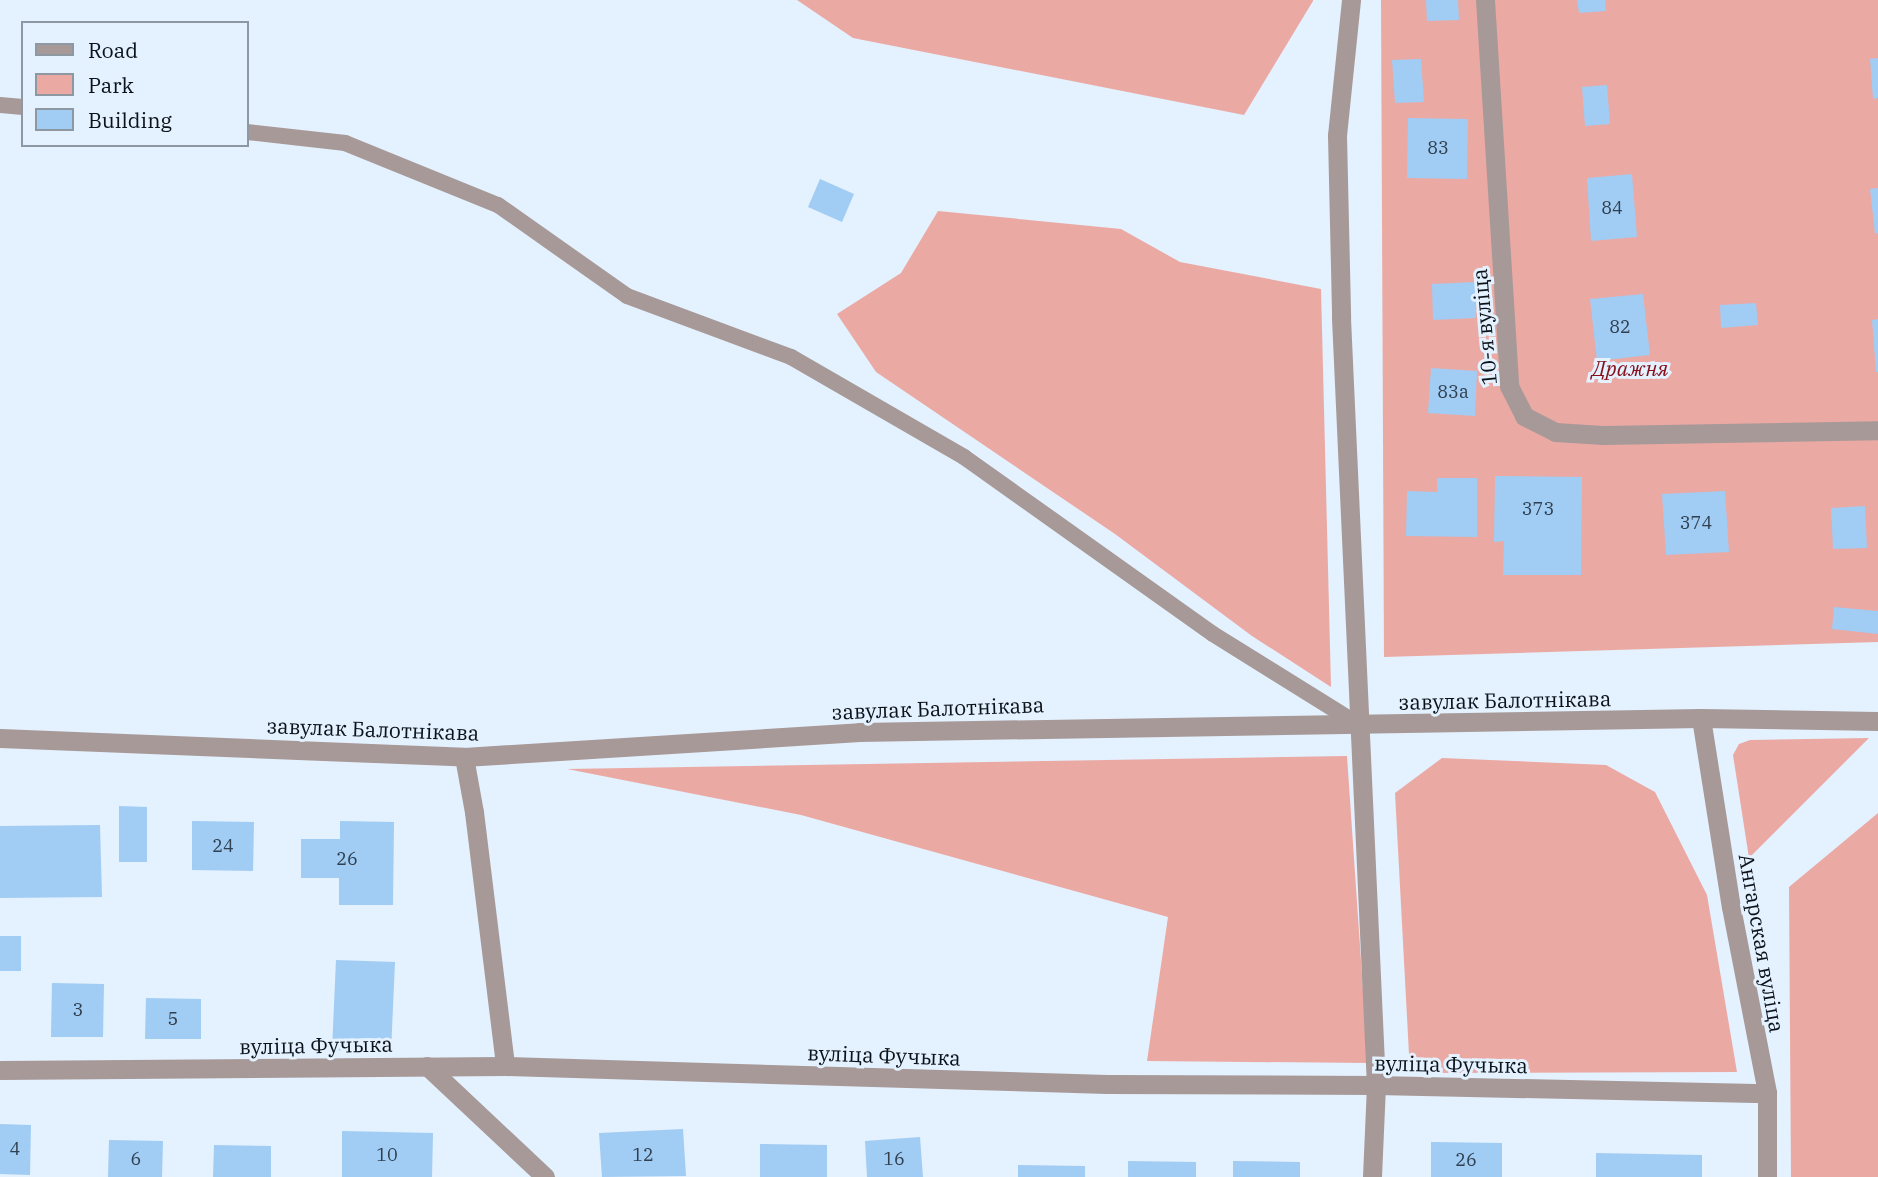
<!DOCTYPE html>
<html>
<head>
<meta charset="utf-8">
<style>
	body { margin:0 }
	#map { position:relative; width:1878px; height:1177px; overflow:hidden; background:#e4f1fe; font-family:"IBM Plex Serif",serif }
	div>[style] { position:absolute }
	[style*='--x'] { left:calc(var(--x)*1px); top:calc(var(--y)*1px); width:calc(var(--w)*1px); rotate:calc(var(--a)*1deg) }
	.green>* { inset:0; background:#eba9a4 }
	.building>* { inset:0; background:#a1ccf4 }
	.service>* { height:16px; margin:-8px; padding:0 8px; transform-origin:8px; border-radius:8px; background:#a79998 }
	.minor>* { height:19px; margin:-9.5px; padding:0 9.5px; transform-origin:9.5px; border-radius:9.5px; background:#a79998 }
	span { translate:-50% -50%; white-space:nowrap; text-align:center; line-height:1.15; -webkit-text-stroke:6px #e4f1fe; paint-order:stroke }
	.number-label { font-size:18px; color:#304050 }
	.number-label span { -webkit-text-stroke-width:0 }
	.street-label { font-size:21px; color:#0b1219 }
	.park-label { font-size:21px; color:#871019; font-style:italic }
	.legend { position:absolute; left:21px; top:21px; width:228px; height:126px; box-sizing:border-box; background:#e4f1fe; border:2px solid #8d98a2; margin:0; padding:9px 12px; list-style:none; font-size:21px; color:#0b1219 }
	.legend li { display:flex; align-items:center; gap:14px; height:35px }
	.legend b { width:35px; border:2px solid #8d98a2 }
</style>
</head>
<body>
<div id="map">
	<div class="green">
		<div style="clip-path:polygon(797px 0,1313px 0,1313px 1px,1244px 115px,853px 38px)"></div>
		<div style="clip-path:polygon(1381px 0,1878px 0,1878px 642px,1384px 657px)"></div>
		<div style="clip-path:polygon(938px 211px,1121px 229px,1180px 262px,1321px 289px,1331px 687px,1252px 636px,1115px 534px,876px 372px,837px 314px,901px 273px)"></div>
		<div style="clip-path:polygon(1869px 738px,1749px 858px,1733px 755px,1739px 744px,1750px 740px)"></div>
		<div style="clip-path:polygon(1347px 756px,1368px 1063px,1147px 1061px,1168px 917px,801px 815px,567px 769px)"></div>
		<div style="clip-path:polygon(1442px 758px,1606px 765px,1655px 792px,1707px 895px,1737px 1072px,1410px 1073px,1395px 793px)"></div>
		<div style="clip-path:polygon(1878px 813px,1878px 1177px,1791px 1177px,1789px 887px)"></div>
	</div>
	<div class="building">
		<div style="clip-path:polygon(1426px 0,1458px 0,1459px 20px,1427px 21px)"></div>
		<div style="clip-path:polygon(1577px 0,1605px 0,1606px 11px,1579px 13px)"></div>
		<div style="clip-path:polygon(1878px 58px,1878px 98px,1873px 99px,1870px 59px)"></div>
		<div style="clip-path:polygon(1421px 59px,1424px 102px,1395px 103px,1392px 60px)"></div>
		<div style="clip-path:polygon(1607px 85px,1610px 124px,1585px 126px,1582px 87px)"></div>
		<div style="clip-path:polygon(1408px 118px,1468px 119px,1467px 179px,1407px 178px)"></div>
		<div style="clip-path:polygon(1632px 174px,1637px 237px,1591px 241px,1587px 178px)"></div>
		<div style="clip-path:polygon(820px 179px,854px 194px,842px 222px,808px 207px)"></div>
		<div style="clip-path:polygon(1878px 188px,1878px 233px,1875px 234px,1870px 189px)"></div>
		<div style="clip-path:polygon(1475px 282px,1476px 318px,1433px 320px,1432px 284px)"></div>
		<div style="clip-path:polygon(1643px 294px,1650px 355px,1597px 361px,1590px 299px)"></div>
		<div style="clip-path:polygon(1756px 303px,1758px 325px,1721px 328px,1720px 305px)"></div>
		<div style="clip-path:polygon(1878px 319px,1878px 372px,1876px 372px,1872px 320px)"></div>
		<div style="clip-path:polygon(1431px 368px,1477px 371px,1475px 416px,1428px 413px)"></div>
		<div style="clip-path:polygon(1495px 476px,1582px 477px,1581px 575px,1503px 575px,1504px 541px,1494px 542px)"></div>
		<div style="clip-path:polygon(1437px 478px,1477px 478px,1477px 537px,1406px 536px,1407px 491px,1437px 492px)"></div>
		<div style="clip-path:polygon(1725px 491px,1729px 552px,1666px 555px,1662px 494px)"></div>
		<div style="clip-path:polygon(1865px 506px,1867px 548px,1833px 549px,1831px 508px)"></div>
		<div style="clip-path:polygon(1834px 607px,1878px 611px,1878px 634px,1832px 629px)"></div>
		<div style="clip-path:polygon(119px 806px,147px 807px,147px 862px,119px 862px)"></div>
		<div style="clip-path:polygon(192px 821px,254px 822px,253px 871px,192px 870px)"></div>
		<div style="clip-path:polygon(340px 821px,394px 822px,393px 905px,339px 905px,339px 878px,301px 878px,301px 839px,340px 839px)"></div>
		<div style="clip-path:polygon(100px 825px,102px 897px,0 898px,0 826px)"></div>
		<div style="clip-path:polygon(0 936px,21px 936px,21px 971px,0 971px)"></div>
		<div style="clip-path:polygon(336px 960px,395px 962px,391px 1052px,332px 1050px)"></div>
		<div style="clip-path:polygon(52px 983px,104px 984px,103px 1037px,51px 1037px)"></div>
		<div style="clip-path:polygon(146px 998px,201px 999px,201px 1039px,145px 1039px)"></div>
		<div style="clip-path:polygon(0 1124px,31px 1125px,30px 1175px,0 1174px)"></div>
		<div style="clip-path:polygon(683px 1129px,686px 1176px,602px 1177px,599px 1133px)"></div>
		<div style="clip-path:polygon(342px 1131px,433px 1133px,432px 1177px,342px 1177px)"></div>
		<div style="clip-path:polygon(920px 1137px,923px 1177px,867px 1177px,865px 1141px)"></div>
		<div style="clip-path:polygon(109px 1140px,163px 1141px,162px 1177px,108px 1177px)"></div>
		<div style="clip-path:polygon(1431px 1142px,1502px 1143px,1502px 1177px,1431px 1177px)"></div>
		<div style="clip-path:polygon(760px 1144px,827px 1145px,827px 1177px,760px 1177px)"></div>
		<div style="clip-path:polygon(214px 1145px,271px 1146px,271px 1177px,213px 1177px)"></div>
		<div style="clip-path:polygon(1596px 1153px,1702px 1155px,1702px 1177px,1596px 1177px)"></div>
		<div style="clip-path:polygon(1128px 1161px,1196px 1162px,1196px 1177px,1128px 1177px)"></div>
		<div style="clip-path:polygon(1233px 1161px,1300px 1162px,1300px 1177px,1233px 1177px)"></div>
		<div style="clip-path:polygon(1018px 1165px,1085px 1166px,1085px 1177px,1018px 1177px)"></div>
	</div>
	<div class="service">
		<div style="--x:0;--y:105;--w:23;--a:5"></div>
		<div style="--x:247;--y:132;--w:99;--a:6.4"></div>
		<div style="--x:345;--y:143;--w:165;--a:22.1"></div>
		<div style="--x:498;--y:205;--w:158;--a:35.2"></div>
		<div style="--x:627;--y:296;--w:175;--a:20.4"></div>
		<div style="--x:791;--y:357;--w:200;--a:30"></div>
		<div style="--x:964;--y:457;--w:305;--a:35.4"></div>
		<div style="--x:1213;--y:634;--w:172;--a:31.9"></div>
	</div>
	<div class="minor">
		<div style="--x:1351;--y:0;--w:136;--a:95.9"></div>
		<div style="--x:1337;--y:135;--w:183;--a:88.7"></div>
		<div style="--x:1341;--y:318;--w:768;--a:87.39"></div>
		<div style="--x:1376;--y:1085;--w:92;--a:92.5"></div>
		<div style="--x:1485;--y:0;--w:387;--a:86.4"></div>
		<div style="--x:1509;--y:386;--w:34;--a:63"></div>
		<div style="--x:1524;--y:416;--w:35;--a:27"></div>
		<div style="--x:1555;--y:432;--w:48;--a:3.6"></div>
		<div style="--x:1603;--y:435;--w:275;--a:-1"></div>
		<div style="--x:1701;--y:718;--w:191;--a:81"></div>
		<div style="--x:1731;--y:907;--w:189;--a:79"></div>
		<div style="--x:1767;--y:1093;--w:84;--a:90"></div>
		<div style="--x:0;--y:738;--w:464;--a:2.3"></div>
		<div style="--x:464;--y:757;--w:396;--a:-3.6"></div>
		<div style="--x:859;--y:732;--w:842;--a:-0.95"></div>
		<div style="--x:1701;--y:718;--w:177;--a:1"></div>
		<div style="--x:464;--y:757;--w:56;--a:79.7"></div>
		<div style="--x:474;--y:812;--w:256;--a:83"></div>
		<div style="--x:427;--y:1066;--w:162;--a:43.2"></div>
		<div style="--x:0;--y:1070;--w:505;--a:-0.45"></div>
		<div style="--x:505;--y:1066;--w:602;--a:1.71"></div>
		<div style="--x:1107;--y:1084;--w:269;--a:0.2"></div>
		<div style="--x:1376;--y:1085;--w:391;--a:1.2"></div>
	</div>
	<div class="number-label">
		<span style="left:1438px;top:148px">83</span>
		<span style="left:1612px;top:208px">84</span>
		<span style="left:1620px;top:327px">82</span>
		<span style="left:1453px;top:392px">83а</span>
		<span style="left:1538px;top:509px">373</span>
		<span style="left:1696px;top:523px">374</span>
		<span style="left:223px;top:846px">24</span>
		<span style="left:347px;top:859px">26</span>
		<span style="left:78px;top:1010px">3</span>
		<span style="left:173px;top:1019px">5</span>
		<span style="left:15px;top:1149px">4</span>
		<span style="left:387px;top:1155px">10</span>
		<span style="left:643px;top:1155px">12</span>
		<span style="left:136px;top:1159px">6</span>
		<span style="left:894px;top:1159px">16</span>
		<span style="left:1466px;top:1160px">26</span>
	</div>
	<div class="street-label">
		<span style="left:1484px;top:327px;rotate:-95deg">10-я вуліца</span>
		<span style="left:1505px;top:700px;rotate:-1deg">завулак Балотнікава</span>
		<span style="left:938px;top:708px;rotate:-2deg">завулак Балотнікава</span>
		<span style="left:373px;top:729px;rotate:2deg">завулак Балотнікава</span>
		<span style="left:1762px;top:943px;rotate:80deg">Ангарская вуліца</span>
		<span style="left:316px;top:1045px;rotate:-1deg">вуліца Фучыка</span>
		<span style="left:884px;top:1055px;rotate:2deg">вуліца Фучыка</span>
		<span style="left:1451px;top:1064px;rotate:1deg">вуліца Фучыка</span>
	</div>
	<div class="park-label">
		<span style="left:1630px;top:368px">Дражня</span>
	</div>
	<ul class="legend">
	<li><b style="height:9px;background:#a79998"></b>Road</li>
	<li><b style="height:19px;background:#eba9a4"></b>Park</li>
	<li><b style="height:19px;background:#a1ccf4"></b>Building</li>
	</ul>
</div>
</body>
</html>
